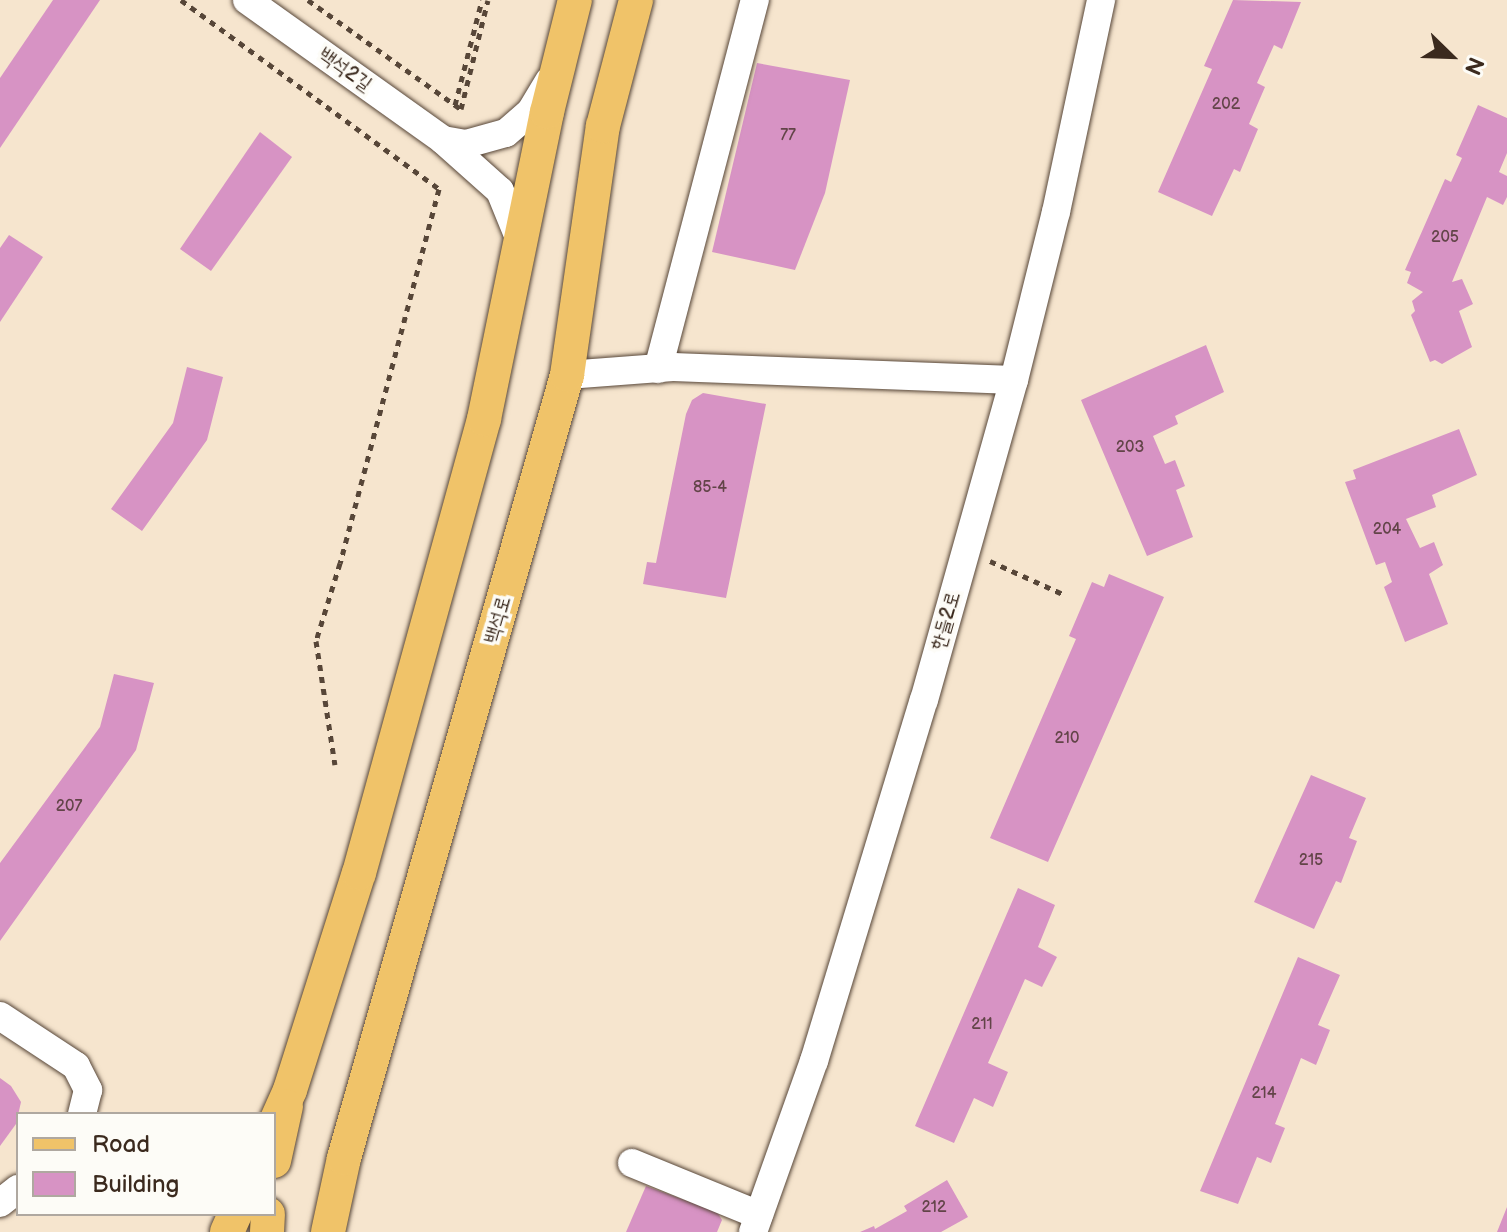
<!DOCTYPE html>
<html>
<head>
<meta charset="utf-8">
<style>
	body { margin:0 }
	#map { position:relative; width:1507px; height:1232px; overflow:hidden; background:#f6e5ce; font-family:"Balsamiq Sans","Poor Story",sans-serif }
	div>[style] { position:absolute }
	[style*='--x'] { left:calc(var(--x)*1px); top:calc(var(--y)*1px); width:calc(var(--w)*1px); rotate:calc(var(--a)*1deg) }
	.building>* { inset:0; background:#d793c4 }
	.path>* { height:5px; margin-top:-2.5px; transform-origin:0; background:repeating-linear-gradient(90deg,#574638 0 6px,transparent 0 12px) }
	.roads { filter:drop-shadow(0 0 2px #574638) drop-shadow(0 0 2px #574638) }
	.minor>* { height:28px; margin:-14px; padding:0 14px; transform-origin:14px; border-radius:14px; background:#fff }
	.major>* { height:34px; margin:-17px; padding:0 17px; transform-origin:17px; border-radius:17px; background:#f0c369 }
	span { translate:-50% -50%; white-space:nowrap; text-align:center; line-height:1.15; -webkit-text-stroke:7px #fdfcf7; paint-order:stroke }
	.number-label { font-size:16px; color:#624448 }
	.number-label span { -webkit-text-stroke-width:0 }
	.street-label { font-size:20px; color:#3b2a1e }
	.legend { position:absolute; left:16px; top:1112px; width:260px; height:104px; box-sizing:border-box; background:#fdfcf7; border:2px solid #afa8a0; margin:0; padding:10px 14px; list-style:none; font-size:24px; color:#3b2a1e }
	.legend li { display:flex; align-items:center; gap:16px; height:40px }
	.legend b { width:40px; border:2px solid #afa8a0 }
	.north { position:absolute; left:1411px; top:16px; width:80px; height:80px; -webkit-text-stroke:6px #fdfcf7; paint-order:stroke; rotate:113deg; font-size:22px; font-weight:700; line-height:32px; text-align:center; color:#3b2a1e }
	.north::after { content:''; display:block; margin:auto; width:28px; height:36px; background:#3b2a1e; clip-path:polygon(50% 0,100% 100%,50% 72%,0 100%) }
</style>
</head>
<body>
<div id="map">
	<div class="building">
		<div style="clip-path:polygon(53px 0,100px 0,0 148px,0 78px)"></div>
		<div style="clip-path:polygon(1233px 0,1301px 2px,1282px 49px,1274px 45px,1257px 83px,1265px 87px,1249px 124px,1258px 129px,1240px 172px,1234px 169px,1212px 216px,1158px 192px,1212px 69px,1204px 66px)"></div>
		<div style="clip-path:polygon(757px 63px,850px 80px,825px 193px,795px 270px,712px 252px)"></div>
		<div style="clip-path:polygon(1478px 105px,1507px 118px,1507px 153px,1499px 172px,1507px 176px,1507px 197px,1503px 205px,1487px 197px,1452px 282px,1462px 279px,1473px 304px,1459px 311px,1472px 347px,1442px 364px,1435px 360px,1430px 362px,1411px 315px,1415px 311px,1412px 301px,1423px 292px,1407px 283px,1411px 272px,1405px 270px,1445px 179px,1451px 182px,1462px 158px,1456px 155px)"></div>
		<div style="clip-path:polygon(260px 132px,292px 157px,211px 271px,180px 249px)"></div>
		<div style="clip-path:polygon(9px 235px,43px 257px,0 322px,0 248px)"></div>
		<div style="clip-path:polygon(1206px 345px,1224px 392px,1175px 416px,1178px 424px,1153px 436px,1165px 464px,1175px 460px,1185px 486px,1176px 490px,1193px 537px,1147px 556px,1081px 400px)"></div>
		<div style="clip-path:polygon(187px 367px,223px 377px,207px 440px,142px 531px,111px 509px,173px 423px)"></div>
		<div style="clip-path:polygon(703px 393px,766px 404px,726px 598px,643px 584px,647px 562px,656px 563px,686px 414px,692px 400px)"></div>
		<div style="clip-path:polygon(1459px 429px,1477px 475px,1432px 495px,1436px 507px,1406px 519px,1420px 548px,1434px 542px,1443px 565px,1429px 574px,1448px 624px,1405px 642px,1384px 587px,1392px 582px,1385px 562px,1376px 565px,1345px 482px,1356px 479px,1353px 470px)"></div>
		<div style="clip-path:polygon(1109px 574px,1164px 597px,1048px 862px,990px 838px,1076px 639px,1069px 636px,1092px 582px,1104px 587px)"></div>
		<div style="clip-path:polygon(114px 674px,154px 683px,136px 750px,0 941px,0 863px,100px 727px)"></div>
		<div style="clip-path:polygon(1311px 775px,1366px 798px,1349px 838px,1357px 841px,1341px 883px,1336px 881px,1314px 929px,1254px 902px)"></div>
		<div style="clip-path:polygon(1018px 888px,1055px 905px,1038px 947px,1057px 957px,1042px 987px,1025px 979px,988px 1063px,1008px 1072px,993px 1107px,974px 1098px,954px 1143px,915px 1126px)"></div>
		<div style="clip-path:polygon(1298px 957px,1340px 975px,1318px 1025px,1330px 1030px,1316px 1065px,1301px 1058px,1275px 1124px,1285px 1128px,1271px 1163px,1257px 1157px,1238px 1204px,1200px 1191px)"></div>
		<div style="clip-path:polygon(0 1078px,11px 1086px,21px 1102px,16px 1124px,0 1146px)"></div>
		<div style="clip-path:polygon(947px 1180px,968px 1217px,941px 1232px,860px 1232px,874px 1226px,875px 1229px,907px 1211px,904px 1206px)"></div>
		<div style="clip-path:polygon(646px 1186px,717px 1212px,722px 1220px,717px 1232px,626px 1232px)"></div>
		<div style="clip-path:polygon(1507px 1207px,1507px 1232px,1497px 1232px)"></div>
	</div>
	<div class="path">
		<div style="--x:181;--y:0;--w:320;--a:36.2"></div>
		<div style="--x:439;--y:189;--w:387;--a:104.8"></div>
		<div style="--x:340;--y:563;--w:82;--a:107.1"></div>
		<div style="--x:316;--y:641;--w:125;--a:81.3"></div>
		<div style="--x:308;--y:0;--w:188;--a:35.5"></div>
		<div style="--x:461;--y:109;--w:112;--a:-76.1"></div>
		<div style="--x:455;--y:105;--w:108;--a:-75.6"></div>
		<div style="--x:990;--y:561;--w:82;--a:24.4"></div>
	</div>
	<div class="roads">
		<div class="minor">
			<div style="--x:247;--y:0;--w:241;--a:35.5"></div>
			<div style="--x:443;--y:140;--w:76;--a:41.8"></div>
			<div style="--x:500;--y:191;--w:58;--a:67.8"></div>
			<div style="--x:443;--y:140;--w:23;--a:10"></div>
			<div style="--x:466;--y:144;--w:41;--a:-15.4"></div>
			<div style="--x:506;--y:133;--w:33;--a:-41"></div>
			<div style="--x:531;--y:111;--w:35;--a:-59"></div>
			<div style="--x:658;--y:369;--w:382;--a:-75.3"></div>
			<div style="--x:567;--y:375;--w:106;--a:-4.3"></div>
			<div style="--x:673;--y:367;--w:341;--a:2.2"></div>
			<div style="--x:0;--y:1016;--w:91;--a:33.3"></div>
			<div style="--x:76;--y:1066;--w:27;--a:63"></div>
			<div style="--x:88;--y:1090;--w:25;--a:104"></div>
			<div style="--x:632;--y:1163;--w:137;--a:22.3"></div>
			<div style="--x:0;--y:1203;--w:23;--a:-38"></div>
			<div style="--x:753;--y:1232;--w:182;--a:-70.4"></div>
			<div style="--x:814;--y:1061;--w:377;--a:-73.1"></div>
			<div style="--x:924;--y:700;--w:332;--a:-74.3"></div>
			<div style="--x:1014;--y:380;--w:173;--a:-76"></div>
			<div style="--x:1056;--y:212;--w:217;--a:-78"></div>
		</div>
		<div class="major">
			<div style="--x:274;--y:1126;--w:39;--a:-66"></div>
			<div style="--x:290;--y:1090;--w:228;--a:-72.4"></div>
			<div style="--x:359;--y:873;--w:471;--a:-74.6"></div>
			<div style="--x:484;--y:419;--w:313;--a:-78.4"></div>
			<div style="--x:547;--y:112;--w:115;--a:-76"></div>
			<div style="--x:274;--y:1161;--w:56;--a:-77.7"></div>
			<div style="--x:227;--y:1232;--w:20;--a:-66"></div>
			<div style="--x:267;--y:1232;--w:18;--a:-87"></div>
			<div style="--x:328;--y:1232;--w:76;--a:-77.8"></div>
			<div style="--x:344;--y:1158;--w:814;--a:-74.1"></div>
			<div style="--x:567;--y:375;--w:252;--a:-81.8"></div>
			<div style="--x:603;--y:126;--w:130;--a:-75.3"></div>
		</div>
	</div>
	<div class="number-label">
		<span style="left:1226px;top:105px">202</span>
		<span style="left:788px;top:136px">77</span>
		<span style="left:1445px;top:238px">205</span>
		<span style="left:1130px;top:448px">203</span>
		<span style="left:710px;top:488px">85-4</span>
		<span style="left:1387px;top:530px">204</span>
		<span style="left:1067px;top:739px">210</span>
		<span style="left:69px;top:807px">207</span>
		<span style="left:1311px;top:861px">215</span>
		<span style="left:982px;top:1025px">211</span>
		<span style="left:1264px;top:1094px">214</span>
		<span style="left:934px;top:1208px">212</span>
	</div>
	<div class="street-label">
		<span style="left:345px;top:70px;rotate:35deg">백석2길</span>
		<span style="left:498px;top:620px;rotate:-74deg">백석로</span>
		<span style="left:946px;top:621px;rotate:-74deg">한들2로</span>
	</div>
	<ul class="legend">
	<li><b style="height:10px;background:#f0c369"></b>Road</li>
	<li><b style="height:22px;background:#d793c4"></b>Building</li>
	</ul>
	<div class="north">N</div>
</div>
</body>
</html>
